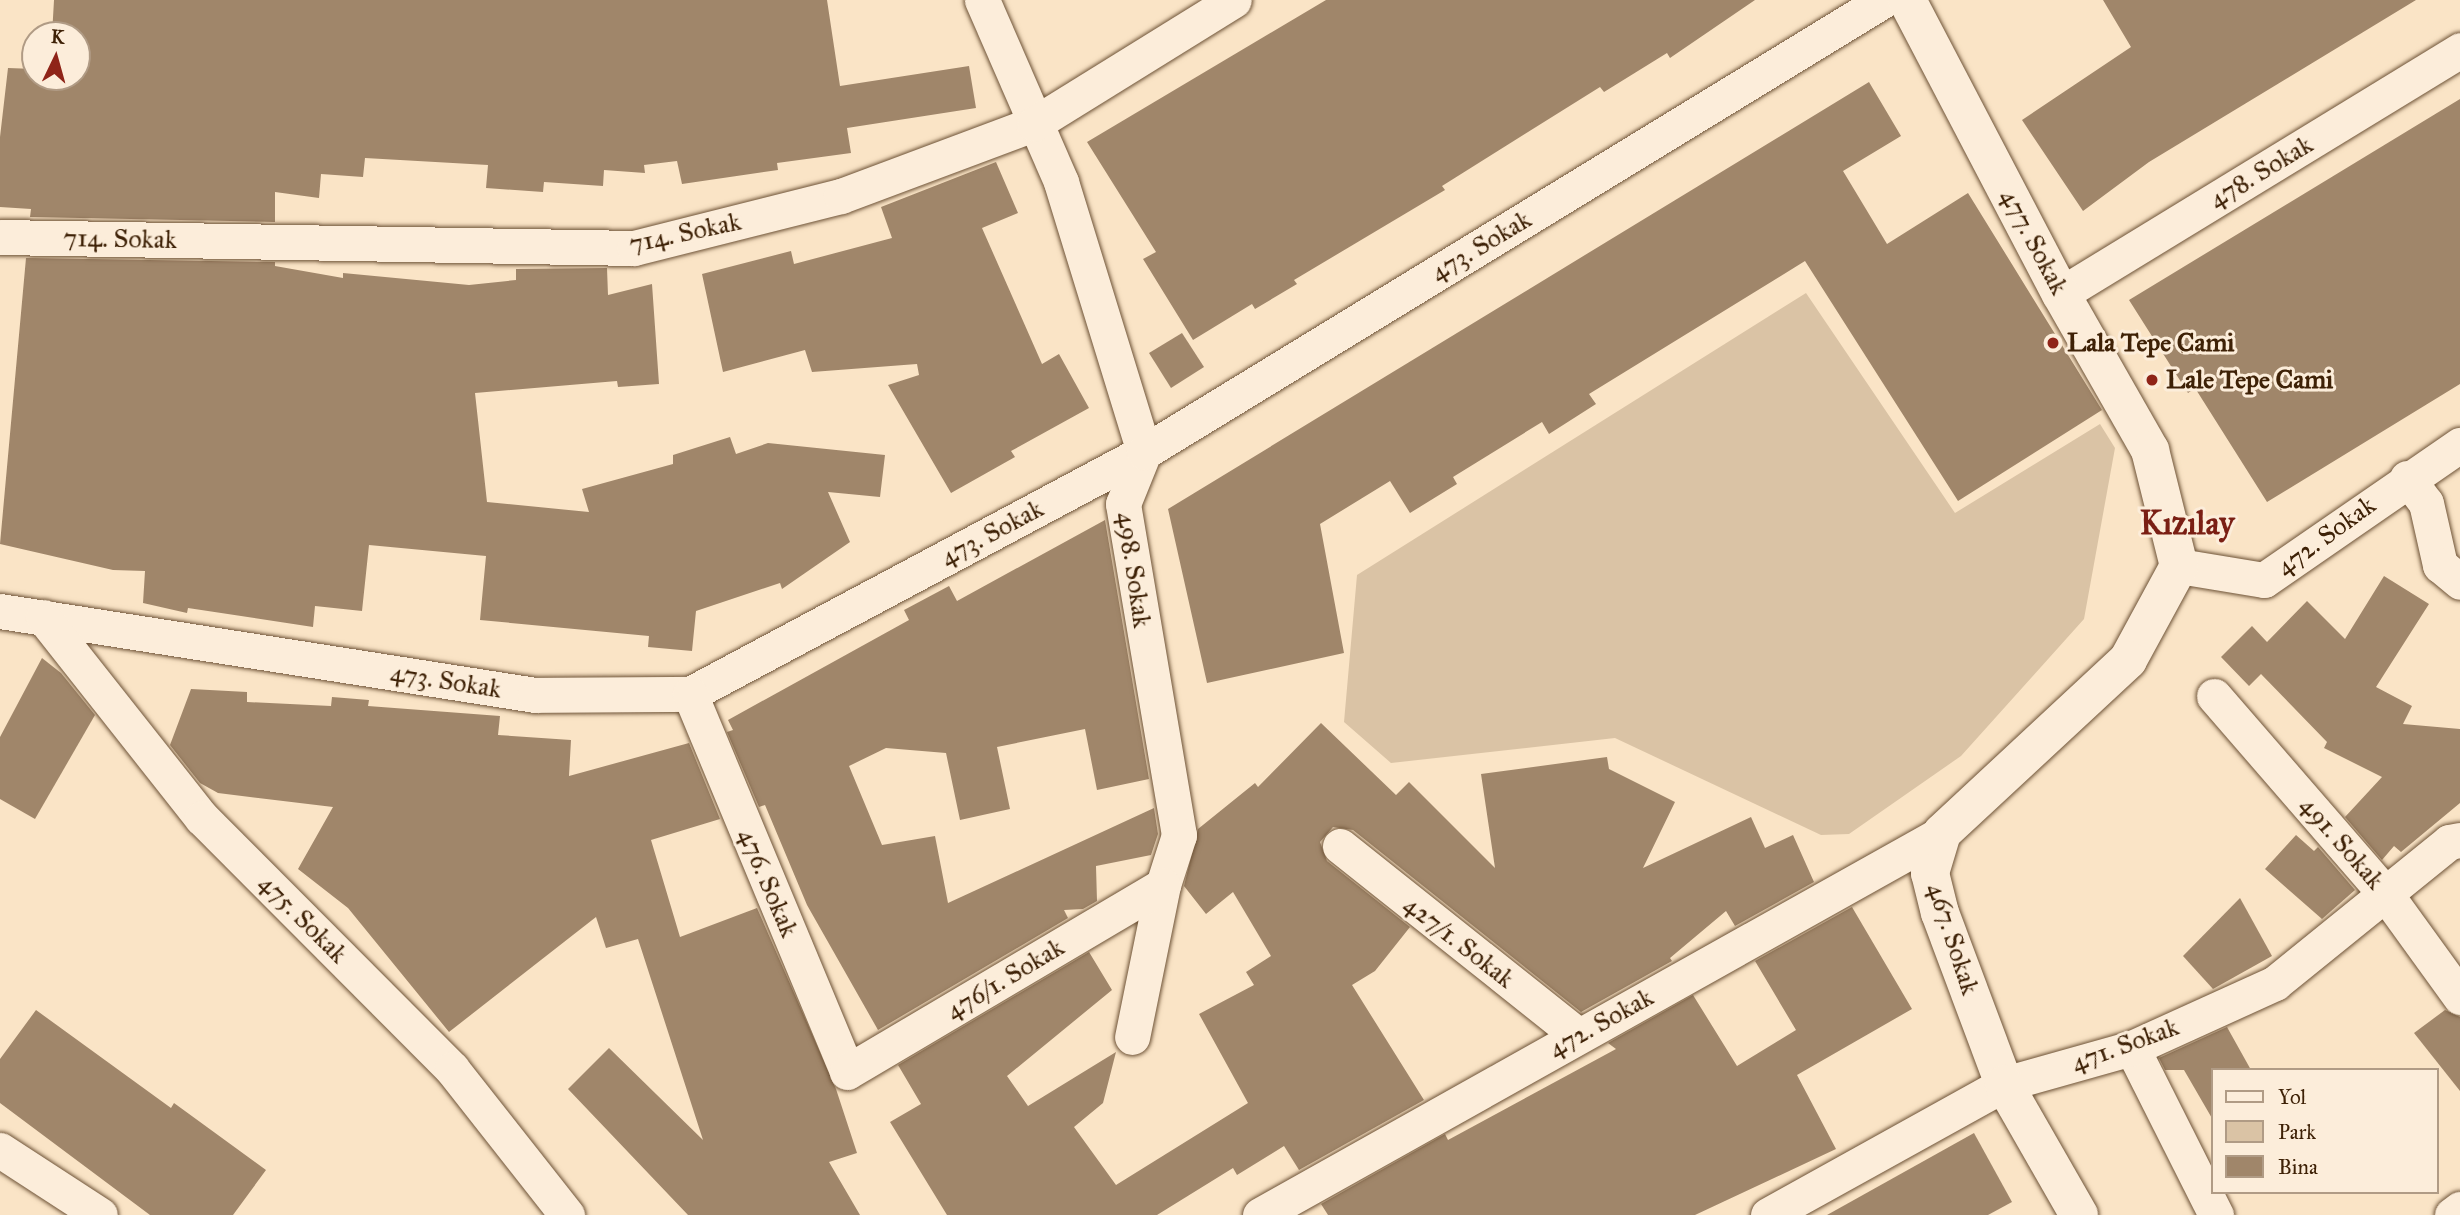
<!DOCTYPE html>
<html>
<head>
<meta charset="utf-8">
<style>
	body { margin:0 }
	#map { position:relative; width:2460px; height:1215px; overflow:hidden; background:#fae4c6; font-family:"IM FELL Great Primer",serif }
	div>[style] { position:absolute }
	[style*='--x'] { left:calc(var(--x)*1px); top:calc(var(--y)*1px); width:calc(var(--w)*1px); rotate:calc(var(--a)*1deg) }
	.green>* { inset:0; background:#dac3a5 }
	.building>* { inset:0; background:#a0866a }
	.roads { filter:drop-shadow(0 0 2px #6d5236) drop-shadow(0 0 2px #6d5236) }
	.street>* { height:35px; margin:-17.5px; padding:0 17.5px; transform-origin:17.5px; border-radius:17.5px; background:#fcedda }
	.secondary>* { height:38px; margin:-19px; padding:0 19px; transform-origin:19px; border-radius:19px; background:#fcedda }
	.dots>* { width:19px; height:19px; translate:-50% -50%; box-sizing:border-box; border:4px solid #fcedda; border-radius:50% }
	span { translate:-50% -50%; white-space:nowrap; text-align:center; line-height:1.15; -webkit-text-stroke:6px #fcedda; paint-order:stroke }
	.street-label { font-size:26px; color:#3e2106 }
	.poi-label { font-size:26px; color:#3e2106; font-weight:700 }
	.left { translate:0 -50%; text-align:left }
	.district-label { font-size:33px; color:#7a1f14; font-weight:700 }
	.legend { position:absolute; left:2211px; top:1068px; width:228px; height:126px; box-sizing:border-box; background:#fcedda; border:2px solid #b09b85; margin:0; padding:9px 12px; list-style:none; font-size:21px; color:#3e2106 }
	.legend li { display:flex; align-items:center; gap:14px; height:35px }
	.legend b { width:35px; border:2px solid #b09b85 }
	.north { position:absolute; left:21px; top:21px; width:70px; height:70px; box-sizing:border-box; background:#fcedda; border:2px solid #b09b85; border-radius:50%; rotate:5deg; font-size:19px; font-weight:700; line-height:28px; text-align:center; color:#3e2106 }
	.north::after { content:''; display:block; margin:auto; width:24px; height:32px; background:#8f2418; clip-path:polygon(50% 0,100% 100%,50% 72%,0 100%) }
</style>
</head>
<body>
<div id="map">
	<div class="green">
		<div style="clip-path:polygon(1806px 293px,1955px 513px,2100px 424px,2115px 448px,2084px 619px,1961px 756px,1849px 834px,1821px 835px,1615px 738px,1391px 763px,1344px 722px,1357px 575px)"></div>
	</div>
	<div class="building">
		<div style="clip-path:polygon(54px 0,827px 0,840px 86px,969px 66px,976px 108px,847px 128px,851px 153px,777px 163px,778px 170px,682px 184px,677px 161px,644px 165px,645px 173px,604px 170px,603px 186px,544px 182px,543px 192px,486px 188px,488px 165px,365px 158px,363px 177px,321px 174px,319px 198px,275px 192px,275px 222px,30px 217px,31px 209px,0 207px,0 137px,8px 68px,35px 69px,35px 77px,77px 77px,77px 35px,52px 35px)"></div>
		<div style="clip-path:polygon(1326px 0,1755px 0,1670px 58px,1667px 53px,1604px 92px,1600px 87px,1442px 186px,1445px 190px,1294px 280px,1297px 284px,1255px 309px,1252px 304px,1193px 340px,1143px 259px,1156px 252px,1087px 142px)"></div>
		<div style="clip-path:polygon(2103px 0,2416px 0,2149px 162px,2083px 211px,2022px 120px,2131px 47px)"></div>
		<div style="clip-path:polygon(1869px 82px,1901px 136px,1843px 171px,1887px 244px,1968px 193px,2102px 410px,1958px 501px,1805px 261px,1589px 394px,1596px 404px,1549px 434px,1542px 422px,1453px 477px,1457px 484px,1410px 513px,1390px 481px,1320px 524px,1344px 653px,1207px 683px,1168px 509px)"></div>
		<div style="clip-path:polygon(2460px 99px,2460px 384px,2267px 502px,2195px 388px,2188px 393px,2129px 300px)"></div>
		<div style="clip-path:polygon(996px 162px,1018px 213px,982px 228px,1042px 364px,1059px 354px,1089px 408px,1011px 451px,1015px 457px,951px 493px,888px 385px,919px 375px,917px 364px,812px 372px,805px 350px,723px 372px,702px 274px,791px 251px,794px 264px,892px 238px,881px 207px)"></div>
		<div style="clip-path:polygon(26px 258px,275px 262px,275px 266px,343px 278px,343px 273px,469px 285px,516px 280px,516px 269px,607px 268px,608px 295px,652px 284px,659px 384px,618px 387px,617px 381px,475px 393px,487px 502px,589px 512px,582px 489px,673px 464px,673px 455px,730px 437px,736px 454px,768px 443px,885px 455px,880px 497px,828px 492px,850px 542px,782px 589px,780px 583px,696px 611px,692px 651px,648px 647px,649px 636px,480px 620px,486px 556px,369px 545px,362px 611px,315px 606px,313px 627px,188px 608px,187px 613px,143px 603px,145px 571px,113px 570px,0 544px)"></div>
		<div style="clip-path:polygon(1182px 333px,1204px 367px,1171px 388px,1149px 353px)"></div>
		<div style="clip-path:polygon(1105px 520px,1149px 779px,1097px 790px,1085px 729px,997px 747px,1010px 809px,960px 820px,946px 753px,886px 748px,849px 766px,882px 845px,935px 836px,948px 903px,1154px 808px,1158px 834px,1151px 855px,1096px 866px,1097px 901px,1083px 909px,1064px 910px,1068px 918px,878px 1030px,807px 905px,765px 805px,759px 807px,727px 732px,733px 730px,728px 720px,909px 620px,904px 610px,949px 586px,957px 601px)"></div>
		<div style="clip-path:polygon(2384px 576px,2429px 604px,2376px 687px,2412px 706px,2403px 724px,2460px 729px,2460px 803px,2401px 852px,2394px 846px,2382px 860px,2345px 817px,2382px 777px,2324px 748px,2327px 742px,2261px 674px,2249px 686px,2221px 657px,2252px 626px,2267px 642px,2307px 601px,2345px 639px)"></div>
		<div style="clip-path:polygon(42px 658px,61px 673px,95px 715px,35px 819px,0 799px,0 737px)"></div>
		<div style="clip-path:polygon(191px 689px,247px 692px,247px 702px,331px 706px,332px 697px,369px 700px,368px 706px,500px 716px,498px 735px,571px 740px,569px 776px,689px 743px,720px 819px,651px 840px,680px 937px,757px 908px,836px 1089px,857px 1153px,829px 1162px,860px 1215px,688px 1215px,568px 1089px,609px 1048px,703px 1140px,638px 939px,606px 948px,596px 917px,449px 1032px,348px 908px,298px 869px,333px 807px,218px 793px,200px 783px,170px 745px)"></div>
		<div style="clip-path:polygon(1321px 723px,1396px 795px,1409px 782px,1495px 868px,1481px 774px,1607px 757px,1609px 769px,1675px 802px,1643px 868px,1751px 817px,1765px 848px,1793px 835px,1814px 882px,1735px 926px,1726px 911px,1670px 958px,1672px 961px,1581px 1012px,1353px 830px,1333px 827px,1320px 842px,1327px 861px,1410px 927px,1375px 971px,1352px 985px,1424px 1100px,1299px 1170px,1284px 1146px,1237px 1175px,1233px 1168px,1157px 1215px,947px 1215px,890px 1122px,921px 1104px,898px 1065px,1089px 952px,1112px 990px,1007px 1076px,1028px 1106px,1116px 1052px,1103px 1103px,1074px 1127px,1116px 1185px,1248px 1103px,1199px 1014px,1254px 985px,1246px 972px,1271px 956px,1233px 892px,1206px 914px,1184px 886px,1198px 829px,1255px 783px,1258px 787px)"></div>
		<div style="clip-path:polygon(2296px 835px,2314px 851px,2318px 847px,2355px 890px,2322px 919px,2265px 869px)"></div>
		<div style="clip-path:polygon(2240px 898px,2272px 956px,2213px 989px,2183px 956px)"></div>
		<div style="clip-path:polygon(1852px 907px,1912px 1009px,1797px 1075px,1836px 1149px,1695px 1215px,1328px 1215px,1321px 1204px,1445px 1134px,1448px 1140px,1616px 1049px,1608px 1043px,1693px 995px,1737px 1066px,1796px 1030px,1755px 961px)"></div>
		<div style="clip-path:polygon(36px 1010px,171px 1108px,174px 1103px,266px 1170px,233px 1215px,150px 1215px,0 1103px,0 1059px)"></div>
		<div style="clip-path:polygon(2445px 1010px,2460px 1017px,2460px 1091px,2414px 1033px)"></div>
		<div style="clip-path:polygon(2227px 1027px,2251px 1070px,2213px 1070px,2213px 1120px,2184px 1070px,2165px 1070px,2159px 1058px)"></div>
		<div style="clip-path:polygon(1974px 1133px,2012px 1202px,1988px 1215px,1827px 1215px)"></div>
	</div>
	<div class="roads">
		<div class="street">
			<div style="--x:982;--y:0;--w:198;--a:66.5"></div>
			<div style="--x:1061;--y:182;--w:282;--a:72.9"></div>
			<div style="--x:1144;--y:452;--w:56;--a:112"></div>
			<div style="--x:1123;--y:504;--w:336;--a:80.4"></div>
			<div style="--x:1179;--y:835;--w:52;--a:107.7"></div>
			<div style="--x:1163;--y:885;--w:155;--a:101.5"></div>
			<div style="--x:0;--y:237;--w:634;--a:0.99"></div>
			<div style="--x:634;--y:248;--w:213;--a:-14.1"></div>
			<div style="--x:841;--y:196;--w:206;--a:-20.5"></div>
			<div style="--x:1034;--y:124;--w:235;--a:-31.8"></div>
			<div style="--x:2061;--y:294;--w:468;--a:-31.4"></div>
			<div style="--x:2407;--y:478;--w:31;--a:53"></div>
			<div style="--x:2426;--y:503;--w:64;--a:77.3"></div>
			<div style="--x:2440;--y:565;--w:26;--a:40"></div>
			<div style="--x:2179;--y:566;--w:86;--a:9.4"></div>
			<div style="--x:2264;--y:580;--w:238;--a:-34.6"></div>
			<div style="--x:0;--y:611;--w:542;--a:8.92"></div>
			<div style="--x:535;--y:695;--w:155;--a:-0.4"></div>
			<div style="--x:690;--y:694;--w:514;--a:-28.06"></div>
			<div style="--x:1144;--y:452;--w:867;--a:-31.42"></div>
			<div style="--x:43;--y:617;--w:256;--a:51.7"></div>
			<div style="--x:202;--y:818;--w:354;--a:45.1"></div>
			<div style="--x:452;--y:1069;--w:186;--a:51.8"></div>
			<div style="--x:690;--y:694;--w:409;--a:67.4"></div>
			<div style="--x:847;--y:1072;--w:367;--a:-30.6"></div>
			<div style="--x:2214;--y:696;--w:264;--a:49.1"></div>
			<div style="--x:2387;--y:896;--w:125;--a:54.1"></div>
			<div style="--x:1340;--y:846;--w:304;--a:38.5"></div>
			<div style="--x:2132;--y:1048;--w:187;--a:63.3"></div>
			<div style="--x:0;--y:1150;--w:119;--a:33"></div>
			<div style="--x:1260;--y:1215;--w:782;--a:-29.25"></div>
			<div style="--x:1768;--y:1215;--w:270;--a:-29"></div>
			<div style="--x:2004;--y:1084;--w:133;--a:-15.7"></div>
			<div style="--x:2132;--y:1048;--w:157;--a:-24.4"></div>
			<div style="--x:2275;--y:983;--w:224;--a:-39"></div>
			<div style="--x:2449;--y:842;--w:11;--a:-10"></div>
			<div style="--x:2452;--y:1215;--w:10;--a:-37"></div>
		</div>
		<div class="secondary">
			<div style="--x:1907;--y:0;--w:332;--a:62.4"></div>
			<div style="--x:2061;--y:294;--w:180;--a:60.3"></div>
			<div style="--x:2150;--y:450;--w:120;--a:76"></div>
			<div style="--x:2179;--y:566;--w:107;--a:118.5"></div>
			<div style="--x:2128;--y:660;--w:254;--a:137.1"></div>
			<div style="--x:1942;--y:833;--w:42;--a:106.7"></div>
			<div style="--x:1930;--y:873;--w:41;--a:76"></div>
			<div style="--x:1940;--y:913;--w:183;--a:69.5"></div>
			<div style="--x:2004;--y:1084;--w:151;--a:60.2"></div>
		</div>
	</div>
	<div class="dots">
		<div style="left:2053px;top:343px;background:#8f2418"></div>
		<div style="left:2152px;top:380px;background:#8f2418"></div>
	</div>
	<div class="street-label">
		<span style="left:2261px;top:172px;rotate:-31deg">478. Sokak</span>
		<span style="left:685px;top:233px;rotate:-12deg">714. Sokak</span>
		<span style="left:120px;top:239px;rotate:1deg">714. Sokak</span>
		<span style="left:2034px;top:242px;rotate:62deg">477. Sokak</span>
		<span style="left:1481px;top:246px;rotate:-31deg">473. Sokak</span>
		<span style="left:992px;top:533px;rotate:-28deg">473. Sokak</span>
		<span style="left:2326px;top:536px;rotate:-36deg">472. Sokak</span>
		<span style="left:1134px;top:570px;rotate:82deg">498. Sokak</span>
		<span style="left:446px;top:681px;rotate:9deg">473. Sokak</span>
		<span style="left:2342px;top:843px;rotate:49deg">491. Sokak</span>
		<span style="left:768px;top:883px;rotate:67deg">476. Sokak</span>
		<span style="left:303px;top:919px;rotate:45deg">475. Sokak</span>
		<span style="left:1953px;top:939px;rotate:72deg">467. Sokak</span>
		<span style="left:1459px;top:942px;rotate:38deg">427/1. Sokak</span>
		<span style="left:1005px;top:979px;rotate:-31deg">476/1. Sokak</span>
		<span style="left:1601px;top:1023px;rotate:-29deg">472. Sokak</span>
		<span style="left:2125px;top:1045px;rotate:-20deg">471. Sokak</span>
	</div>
	<div class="poi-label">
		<span class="left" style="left:2067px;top:343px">Lala Tepe Cami</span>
		<span class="left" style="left:2166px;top:380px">Lale Tepe Cami</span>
	</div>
	<div class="district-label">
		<span style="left:2187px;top:524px">Kızılay</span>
	</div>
	<ul class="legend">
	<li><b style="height:9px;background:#fcedda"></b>Yol</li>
	<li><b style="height:19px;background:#dac3a5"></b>Park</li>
	<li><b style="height:19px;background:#a0866a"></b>Bina</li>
	</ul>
	<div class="north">K</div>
</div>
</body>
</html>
